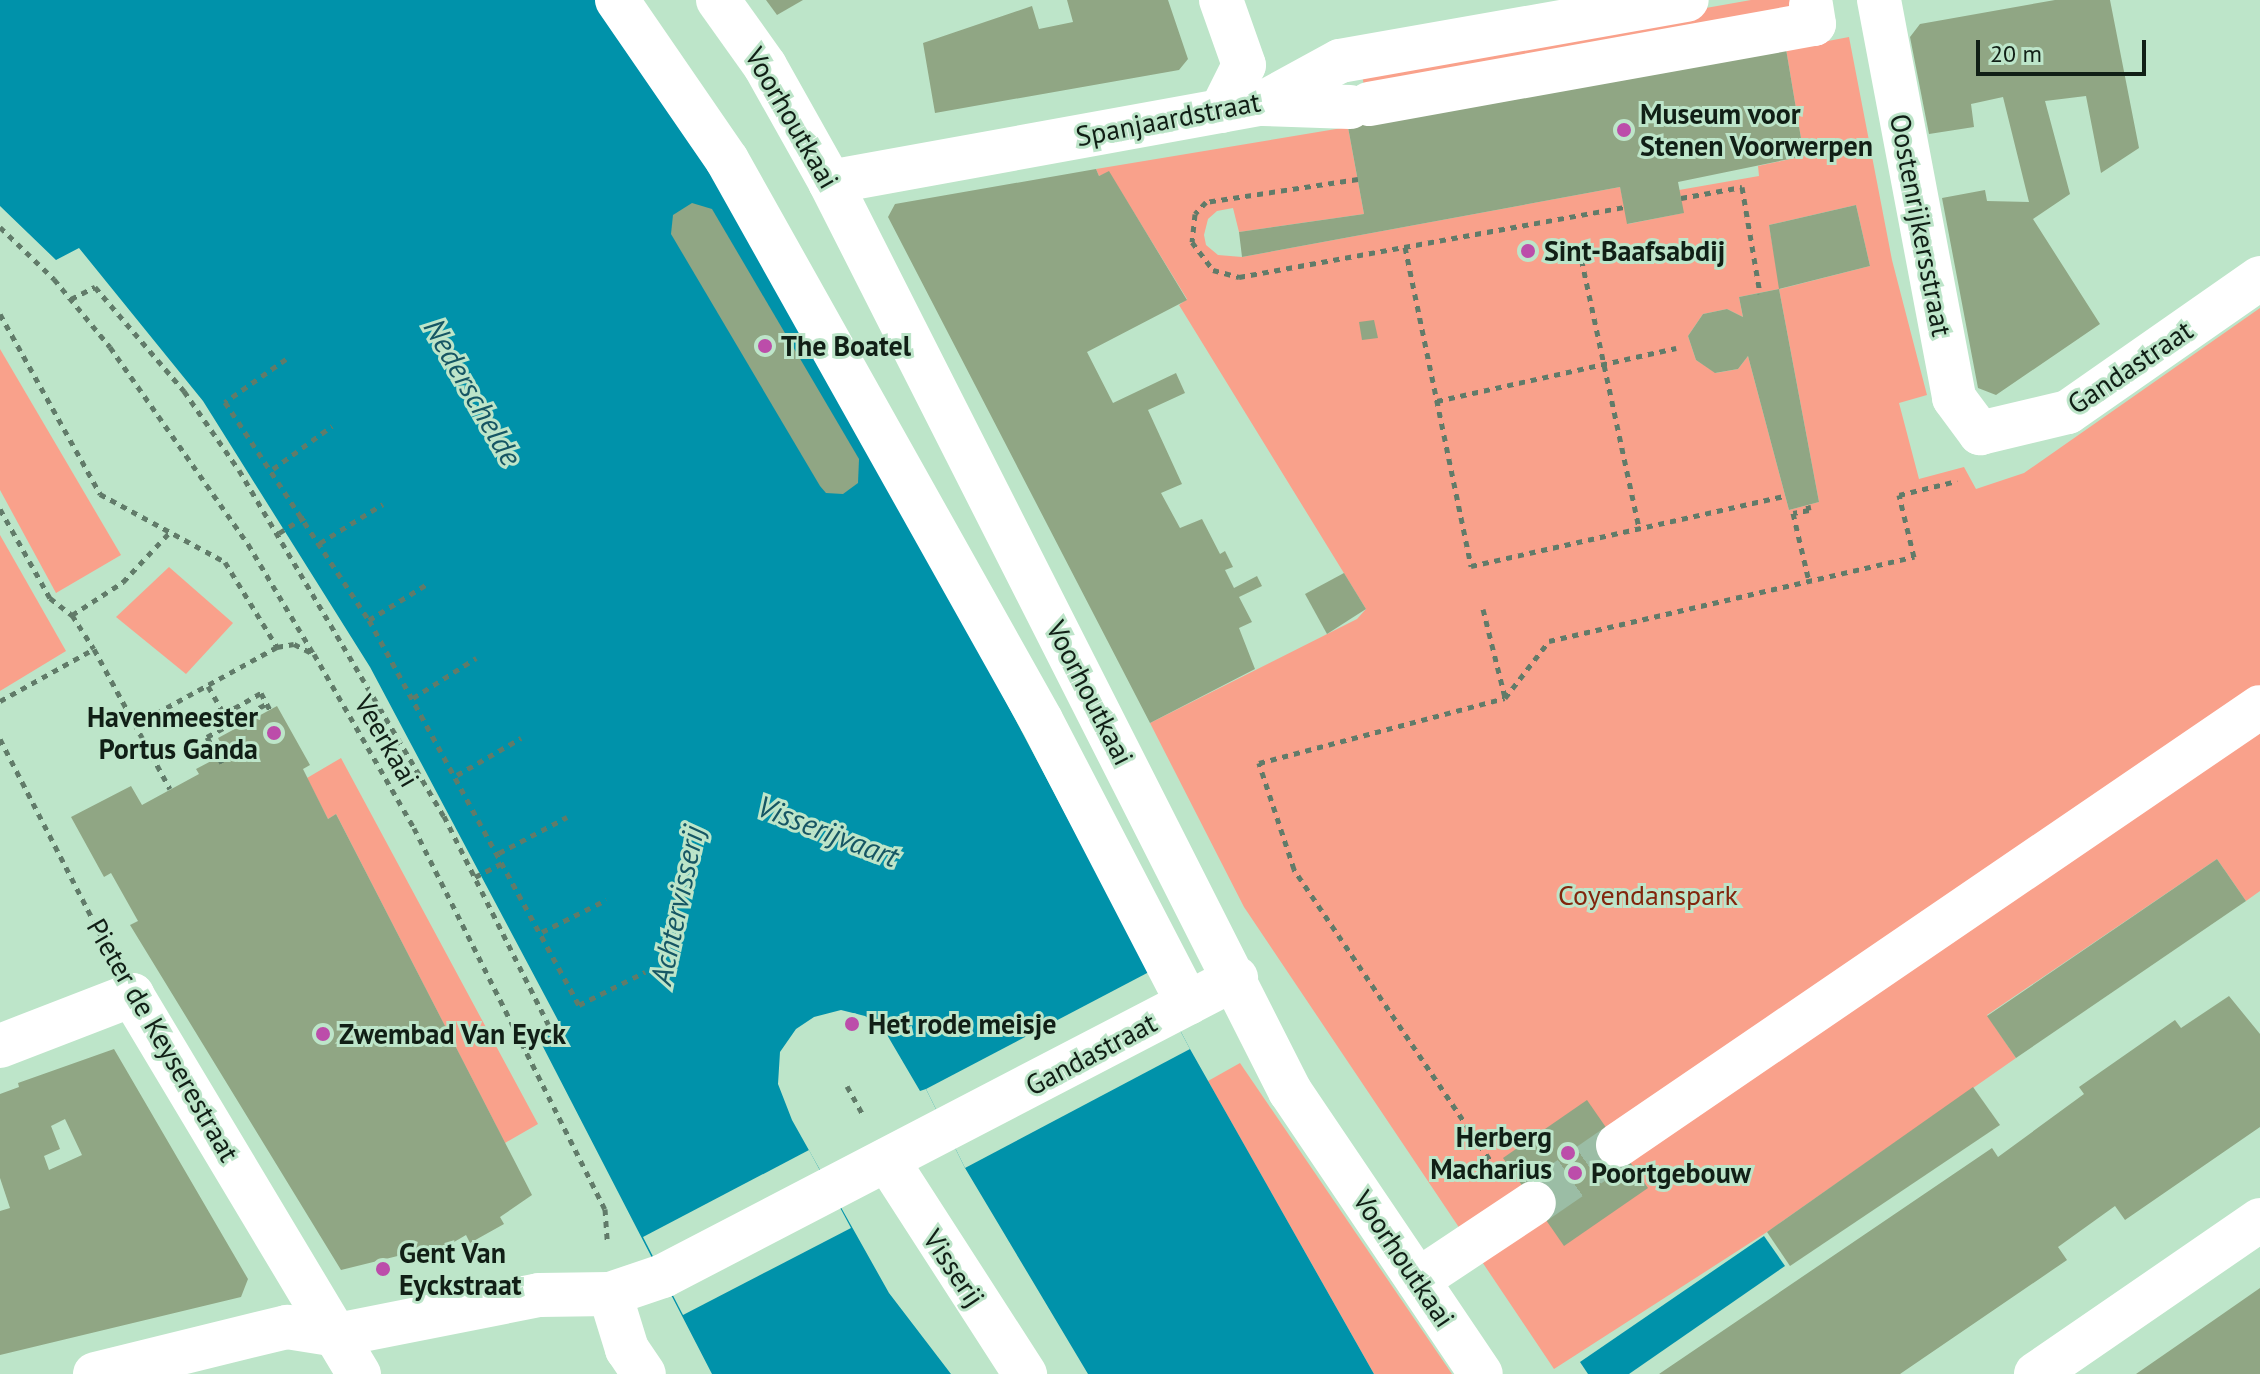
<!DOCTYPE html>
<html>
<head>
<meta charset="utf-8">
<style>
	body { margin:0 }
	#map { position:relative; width:2260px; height:1374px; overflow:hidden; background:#bde5c9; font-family:"PT Sans",sans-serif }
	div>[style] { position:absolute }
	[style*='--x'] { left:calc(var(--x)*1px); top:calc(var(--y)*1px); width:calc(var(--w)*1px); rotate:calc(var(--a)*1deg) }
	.green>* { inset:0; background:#f9a18b }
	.water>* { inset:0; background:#0092aa }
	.pier>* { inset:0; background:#bde5c9 }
	.building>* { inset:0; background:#90a684 }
	.minor-tunnel>* { height:44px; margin-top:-22px; transform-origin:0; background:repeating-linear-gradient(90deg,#9bbda5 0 44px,transparent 0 66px) }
	.path>* { height:5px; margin-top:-2.5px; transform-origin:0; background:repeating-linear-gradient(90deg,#617b69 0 6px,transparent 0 12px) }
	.minor>* { height:44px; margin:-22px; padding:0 22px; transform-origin:22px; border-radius:22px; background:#fff }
	.dots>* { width:22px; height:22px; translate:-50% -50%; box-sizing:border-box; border:4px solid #bde5c9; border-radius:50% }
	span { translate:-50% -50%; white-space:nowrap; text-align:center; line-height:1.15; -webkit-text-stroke:6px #bde5c9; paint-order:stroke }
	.poi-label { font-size:28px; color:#111f16; font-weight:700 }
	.left { translate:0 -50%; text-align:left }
	.right { translate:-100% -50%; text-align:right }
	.street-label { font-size:28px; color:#111f16 }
	.park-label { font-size:28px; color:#82250d }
	.water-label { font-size:30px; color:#165664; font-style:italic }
	.scale { position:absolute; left:1976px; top:40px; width:170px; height:36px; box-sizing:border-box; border:4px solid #111f16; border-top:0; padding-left:10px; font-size:24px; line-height:28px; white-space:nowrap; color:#111f16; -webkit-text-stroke:6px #bde5c9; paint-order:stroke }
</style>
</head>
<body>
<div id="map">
	<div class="green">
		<div style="clip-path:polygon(1751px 0,1801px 0,1803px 8px,1364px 86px,1361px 69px)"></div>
		<div style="clip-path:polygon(evenodd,1849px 37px,1892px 260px,1927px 395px,1899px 403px,1919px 479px,1964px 467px,1976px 489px,2024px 473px,2260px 308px,2260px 891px,2246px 901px,2217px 859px,1987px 1015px,2016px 1058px,1767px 1232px,1554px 1369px,1244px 907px,1150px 723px,1357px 619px,1366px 609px,1179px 305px,1187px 299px,1109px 172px,1099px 176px,1096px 169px,1348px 127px,1364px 214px,1239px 232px,1233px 208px,1217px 211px,1208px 219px,1204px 235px,1206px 245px,1218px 255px,1242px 257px,1620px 187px,1628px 224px,1683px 213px,1679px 190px,1759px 176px,1758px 166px,1804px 156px,1786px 49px,1849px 37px,1856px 205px,1870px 266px,1780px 289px,1769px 225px,1856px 205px,1849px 37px,1779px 289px,1819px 502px,1789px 510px,1748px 356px,1738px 369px,1716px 373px,1696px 360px,1688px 336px,1703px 314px,1727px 309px,1743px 317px,1739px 297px,1779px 289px)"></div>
		<div style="clip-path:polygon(0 349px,121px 555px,56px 593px,0 490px)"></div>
		<div style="clip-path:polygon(0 535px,66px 651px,0 691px)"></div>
		<div style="clip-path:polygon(169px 567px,233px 623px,186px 674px,116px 617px)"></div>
		<div style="clip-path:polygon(341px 758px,538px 1124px,505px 1143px,336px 814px,328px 819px,307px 778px)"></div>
		<div style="clip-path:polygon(1240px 1063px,1452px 1374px,1374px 1374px,1208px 1081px)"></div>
	</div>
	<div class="water">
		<div style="clip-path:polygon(0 0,596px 0,692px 142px,865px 436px,1190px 1049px,1374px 1374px,1088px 1374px,965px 1168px,926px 1089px,920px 1091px,883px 1028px,865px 1016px,841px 1010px,814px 1017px,796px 1029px,780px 1052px,778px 1084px,792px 1120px,889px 1293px,951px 1374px,712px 1374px,539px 1039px,561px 1026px,370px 667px,203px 401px,79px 248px,56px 260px,0 206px)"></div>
		<div style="clip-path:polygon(1764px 1236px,1785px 1266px,1629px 1374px,1588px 1374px,1580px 1362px)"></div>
	</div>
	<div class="pier">
		<div style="clip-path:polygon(1149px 972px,1190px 1049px,965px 1168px,926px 1089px)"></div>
		<div style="clip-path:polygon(809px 1150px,851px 1228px,683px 1315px,643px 1237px)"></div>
	</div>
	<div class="building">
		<div style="clip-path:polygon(766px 0,803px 0,777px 15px)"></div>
		<div style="clip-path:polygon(1067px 0,1168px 0,1188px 59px,1179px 70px,935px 113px,923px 43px,1032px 6px,1039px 29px,1073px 22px)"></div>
		<div style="clip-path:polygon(2055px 0,2110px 0,2139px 148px,2101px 173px,2086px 96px,2045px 101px,2070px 194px,2033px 219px,2100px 324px,1996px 395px,1978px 388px,1942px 198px,1985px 190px,1987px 201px,2029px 202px,2003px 97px,1971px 104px,1974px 127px,1929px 134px,1910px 37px,1920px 24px)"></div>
		<div style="clip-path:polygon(1786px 49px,1804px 156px,1678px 182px,1684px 213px,1627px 224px,1620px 187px,1242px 257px,1239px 232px,1364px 214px,1348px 127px)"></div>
		<div style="clip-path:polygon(1096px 169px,1099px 176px,1109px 171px,1187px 300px,1087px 352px,1113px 403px,1176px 373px,1185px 393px,1148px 410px,1182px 484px,1161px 493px,1180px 528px,1202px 519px,1220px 554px,1225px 551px,1233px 567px,1225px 570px,1234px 588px,1257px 576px,1262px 586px,1239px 597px,1252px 622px,1239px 628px,1255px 669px,1150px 723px,888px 217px,895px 204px)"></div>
		<div style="clip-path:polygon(692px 203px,712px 209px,859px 459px,858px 483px,843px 494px,826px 493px,820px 486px,671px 234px,673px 215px)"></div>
		<div style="clip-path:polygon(1856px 205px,1870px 266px,1779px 289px,1769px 225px)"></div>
		<div style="clip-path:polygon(1779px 289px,1819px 502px,1789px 510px,1748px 356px,1738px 369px,1715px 373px,1696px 360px,1688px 336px,1703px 314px,1727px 309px,1743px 317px,1739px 297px)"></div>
		<div style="clip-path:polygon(1374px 320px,1378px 338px,1362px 340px,1359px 322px)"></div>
		<div style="clip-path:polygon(1344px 573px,1366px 609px,1327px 634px,1305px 594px)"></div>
		<div style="clip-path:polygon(277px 706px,310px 765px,303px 769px,328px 819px,336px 814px,532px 1195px,500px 1217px,504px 1224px,470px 1243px,466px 1235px,437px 1252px,430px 1248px,341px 1270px,130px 925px,138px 921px,111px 873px,104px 877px,71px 817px,131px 786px,142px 805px,199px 774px,196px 769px,215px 759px,222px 763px,228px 758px,218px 738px)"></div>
		<div style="clip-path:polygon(2217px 859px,2246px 901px,2016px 1058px,1987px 1016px)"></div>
		<div style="clip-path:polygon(2229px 996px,2260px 1034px,2260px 1127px,2125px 1220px,2115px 1206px,2058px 1247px,2067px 1260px,1900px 1374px,1659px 1374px,1992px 1148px,1998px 1157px,2084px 1094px,2079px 1087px,2175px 1020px,2181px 1028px)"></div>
		<div style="clip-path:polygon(evenodd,114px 1049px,248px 1279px,241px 1297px,0 1355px,0 1211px,10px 1208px,0 1178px,0 1094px,19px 1087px,18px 1083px,114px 1049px,65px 1119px,82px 1155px,49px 1170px,44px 1156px,60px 1149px,51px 1126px,65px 1119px)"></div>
		<div style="clip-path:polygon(1973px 1087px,2000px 1125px,1790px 1266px,1767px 1232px)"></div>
		<div style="clip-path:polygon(1587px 1100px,1648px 1188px,1564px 1246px,1503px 1158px)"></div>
		<div style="clip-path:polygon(2260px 1288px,2260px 1374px,2136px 1374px,2214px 1320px)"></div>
	</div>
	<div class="minor-tunnel">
		<div style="--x:1534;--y:1203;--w:102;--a:-34.6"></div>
	</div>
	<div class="path">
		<div style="--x:1358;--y:179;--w:154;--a:171.4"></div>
		<div style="--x:1206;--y:202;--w:16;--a:133"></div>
		<div style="--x:1195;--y:214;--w:28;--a:96"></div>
		<div style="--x:1192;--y:242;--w:35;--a:53"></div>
		<div style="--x:1213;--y:270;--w:27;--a:15"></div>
		<div style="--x:1239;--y:277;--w:391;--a:-10.3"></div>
		<div style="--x:1681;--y:198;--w:62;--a:-10.2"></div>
		<div style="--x:1742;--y:187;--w:108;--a:80.4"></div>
		<div style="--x:0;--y:227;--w:75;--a:43.9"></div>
		<div style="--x:54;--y:279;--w:88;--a:50.5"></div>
		<div style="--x:110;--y:347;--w:241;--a:55"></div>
		<div style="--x:248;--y:544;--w:127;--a:59.2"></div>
		<div style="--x:1405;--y:247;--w:326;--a:78.3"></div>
		<div style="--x:1471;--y:566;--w:322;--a:-12.6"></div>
		<div style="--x:1579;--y:248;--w:287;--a:77.9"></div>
		<div style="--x:71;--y:299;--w:27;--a:-27"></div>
		<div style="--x:95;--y:287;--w:137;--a:49.4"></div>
		<div style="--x:184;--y:391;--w:96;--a:55.2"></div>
		<div style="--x:239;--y:470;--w:402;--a:59.4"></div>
		<div style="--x:444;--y:816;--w:233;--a:63.4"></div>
		<div style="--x:0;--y:314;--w:206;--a:60.9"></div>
		<div style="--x:100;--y:494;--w:142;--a:28.5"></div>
		<div style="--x:225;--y:562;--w:100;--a:58.5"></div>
		<div style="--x:277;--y:647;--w:17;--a:-10"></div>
		<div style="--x:294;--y:644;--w:22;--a:27"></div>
		<div style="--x:314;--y:654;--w:201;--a:60.1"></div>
		<div style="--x:414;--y:828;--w:426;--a:63.4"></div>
		<div style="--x:605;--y:1209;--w:32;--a:86"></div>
		<div style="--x:286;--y:359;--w:75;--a:144.8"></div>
		<div style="--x:225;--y:402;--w:261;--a:56.6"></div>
		<div style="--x:369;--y:620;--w:439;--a:61.4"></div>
		<div style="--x:579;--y:1005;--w:74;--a:-26.6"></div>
		<div style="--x:1437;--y:401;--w:245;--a:-12.5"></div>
		<div style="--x:273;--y:469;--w:73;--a:-36.1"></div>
		<div style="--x:1808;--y:505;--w:5;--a:79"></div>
		<div style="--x:1809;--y:510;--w:16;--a:169"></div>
		<div style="--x:1793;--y:513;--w:70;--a:76.8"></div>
		<div style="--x:0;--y:509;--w:102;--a:60.7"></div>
		<div style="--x:50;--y:598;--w:28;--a:38"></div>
		<div style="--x:72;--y:615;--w:40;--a:57.1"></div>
		<div style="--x:94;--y:649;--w:159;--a:61.5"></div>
		<div style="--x:279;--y:533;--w:31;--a:-32"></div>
		<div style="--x:320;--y:543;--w:74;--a:-31.8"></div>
		<div style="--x:1483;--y:609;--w:91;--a:76"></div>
		<div style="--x:72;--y:615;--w:61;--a:-32.9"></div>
		<div style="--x:123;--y:582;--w:66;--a:-46.8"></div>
		<div style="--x:369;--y:620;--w:70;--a:-31.7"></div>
		<div style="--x:208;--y:686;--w:32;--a:60"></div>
		<div style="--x:224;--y:714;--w:43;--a:-29.6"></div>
		<div style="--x:261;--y:693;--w:19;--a:62"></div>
		<div style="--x:413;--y:698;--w:75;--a:-32.4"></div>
		<div style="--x:0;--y:701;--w:107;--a:-29"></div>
		<div style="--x:135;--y:725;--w:162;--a:-28.8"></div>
		<div style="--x:0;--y:739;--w:238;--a:62.8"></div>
		<div style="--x:222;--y:763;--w:30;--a:-120"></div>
		<div style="--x:207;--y:737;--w:68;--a:-29.2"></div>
		<div style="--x:457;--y:775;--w:74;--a:-30"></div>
		<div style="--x:499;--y:853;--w:77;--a:-27.9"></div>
		<div style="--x:475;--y:877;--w:33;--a:-27"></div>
		<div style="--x:542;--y:932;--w:72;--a:-26.6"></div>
		<div style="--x:847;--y:1086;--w:31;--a:61"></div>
		<div style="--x:1496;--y:1169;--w:362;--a:-124"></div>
		<div style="--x:1294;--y:869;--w:112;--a:-108.3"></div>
		<div style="--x:1259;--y:763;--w:254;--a:-14.8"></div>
		<div style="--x:1505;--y:698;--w:72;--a:-52.3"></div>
		<div style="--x:1549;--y:641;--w:375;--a:-13"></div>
		<div style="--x:1914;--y:557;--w:64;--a:-103.6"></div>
		<div style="--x:1899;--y:495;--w:60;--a:-13.6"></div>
	</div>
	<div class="minor">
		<div style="--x:617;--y:0;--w:194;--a:55.5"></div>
		<div style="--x:727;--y:160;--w:642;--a:60.72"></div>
		<div style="--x:1041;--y:720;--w:319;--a:62.6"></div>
		<div style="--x:718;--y:0;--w:81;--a:54.5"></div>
		<div style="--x:765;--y:66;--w:133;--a:60.7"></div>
		<div style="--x:830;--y:182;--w:1019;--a:63.16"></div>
		<div style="--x:1290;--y:1091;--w:341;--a:56"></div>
		<div style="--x:1879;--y:0;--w:405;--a:79.3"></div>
		<div style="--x:1954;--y:398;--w:44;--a:53.4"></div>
		<div style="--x:1980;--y:433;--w:90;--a:-13.4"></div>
		<div style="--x:2068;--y:412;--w:234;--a:-34.9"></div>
		<div style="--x:1263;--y:104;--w:87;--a:2"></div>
		<div style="--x:1369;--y:104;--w:452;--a:-10.2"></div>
		<div style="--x:1814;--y:24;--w:19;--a:-99"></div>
		<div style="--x:1221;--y:111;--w:51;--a:-63.4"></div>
		<div style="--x:1244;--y:65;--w:69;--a:-109.5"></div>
		<div style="--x:830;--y:182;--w:438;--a:-10.3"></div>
		<div style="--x:1261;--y:104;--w:90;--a:-28.6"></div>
		<div style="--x:1340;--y:61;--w:352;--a:-10"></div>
		<div style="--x:0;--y:1046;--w:142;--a:-21.1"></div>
		<div style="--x:132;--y:995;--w:442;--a:59.1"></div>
		<div style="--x:1618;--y:1145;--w:777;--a:-34.3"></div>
		<div style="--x:887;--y:1160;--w:255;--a:57.2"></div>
		<div style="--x:1418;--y:1280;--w:139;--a:-33.6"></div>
		<div style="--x:610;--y:1294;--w:58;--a:72.8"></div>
		<div style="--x:627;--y:1349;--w:30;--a:56"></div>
		<div style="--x:95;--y:1374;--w:198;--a:-13.8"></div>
		<div style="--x:287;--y:1327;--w:51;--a:9.1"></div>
		<div style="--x:337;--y:1335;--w:206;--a:-11.2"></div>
		<div style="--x:539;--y:1295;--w:71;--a:-0.8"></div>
		<div style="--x:610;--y:1294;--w:56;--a:-18.8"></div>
		<div style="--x:663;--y:1276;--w:646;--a:-27.48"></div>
		<div style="--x:2036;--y:1374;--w:272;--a:-34.5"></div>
	</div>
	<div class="dots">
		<div style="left:1624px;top:130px;background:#bc4daa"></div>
		<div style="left:1528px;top:251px;background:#bc4daa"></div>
		<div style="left:765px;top:346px;background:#bc4daa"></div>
		<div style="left:274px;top:733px;background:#bc4daa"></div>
		<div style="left:852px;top:1024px;background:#bc4daa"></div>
		<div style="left:323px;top:1034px;background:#bc4daa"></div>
		<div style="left:1568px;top:1153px;background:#bc4daa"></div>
		<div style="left:1575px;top:1173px;background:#bc4daa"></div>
		<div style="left:383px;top:1269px;background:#bc4daa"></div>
	</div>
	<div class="poi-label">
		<span class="left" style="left:1640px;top:130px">Museum voor<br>Stenen Voorwerpen</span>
		<span class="left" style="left:1544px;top:251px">Sint-Baafsabdij</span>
		<span class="left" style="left:781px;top:346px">The Boatel</span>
		<span class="right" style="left:258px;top:733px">Havenmeester<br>Portus Ganda</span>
		<span class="left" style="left:868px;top:1024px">Het rode meisje</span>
		<span class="left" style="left:339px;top:1034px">Zwembad Van Eyck</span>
		<span class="right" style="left:1552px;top:1153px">Herberg<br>Macharius</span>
		<span class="left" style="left:1591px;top:1173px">Poortgebouw</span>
		<span class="left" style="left:399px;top:1269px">Gent Van<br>Eyckstraat</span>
	</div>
	<div class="street-label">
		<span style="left:792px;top:118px;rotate:60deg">Voorhoutkaai</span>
		<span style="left:1168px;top:119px;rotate:-11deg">Spanjaardstraat</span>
		<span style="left:1921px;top:225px;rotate:79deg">Oostenrijkersstraat</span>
		<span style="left:2130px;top:367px;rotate:-34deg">Gandastraat</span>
		<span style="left:1090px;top:693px;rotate:63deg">Voorhoutkaai</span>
		<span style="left:387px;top:741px;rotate:60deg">Veerkaai</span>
		<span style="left:163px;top:1040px;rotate:60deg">Pieter de Keyserestraat</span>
		<span style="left:1091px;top:1054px;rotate:-28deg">Gandastraat</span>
		<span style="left:1404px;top:1259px;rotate:56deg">Voorhoutkaai</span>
		<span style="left:954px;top:1268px;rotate:56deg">Visserij</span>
	</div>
	<div class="park-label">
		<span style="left:1648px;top:895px">Coyendanspark</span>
	</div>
	<div class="water-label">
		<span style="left:473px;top:392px;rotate:60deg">Nederschelde</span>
		<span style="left:828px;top:831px;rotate:21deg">Visserijvaart</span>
		<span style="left:677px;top:905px;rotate:-78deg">Achtervisserij</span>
	</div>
	<div class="scale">20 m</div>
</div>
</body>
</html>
